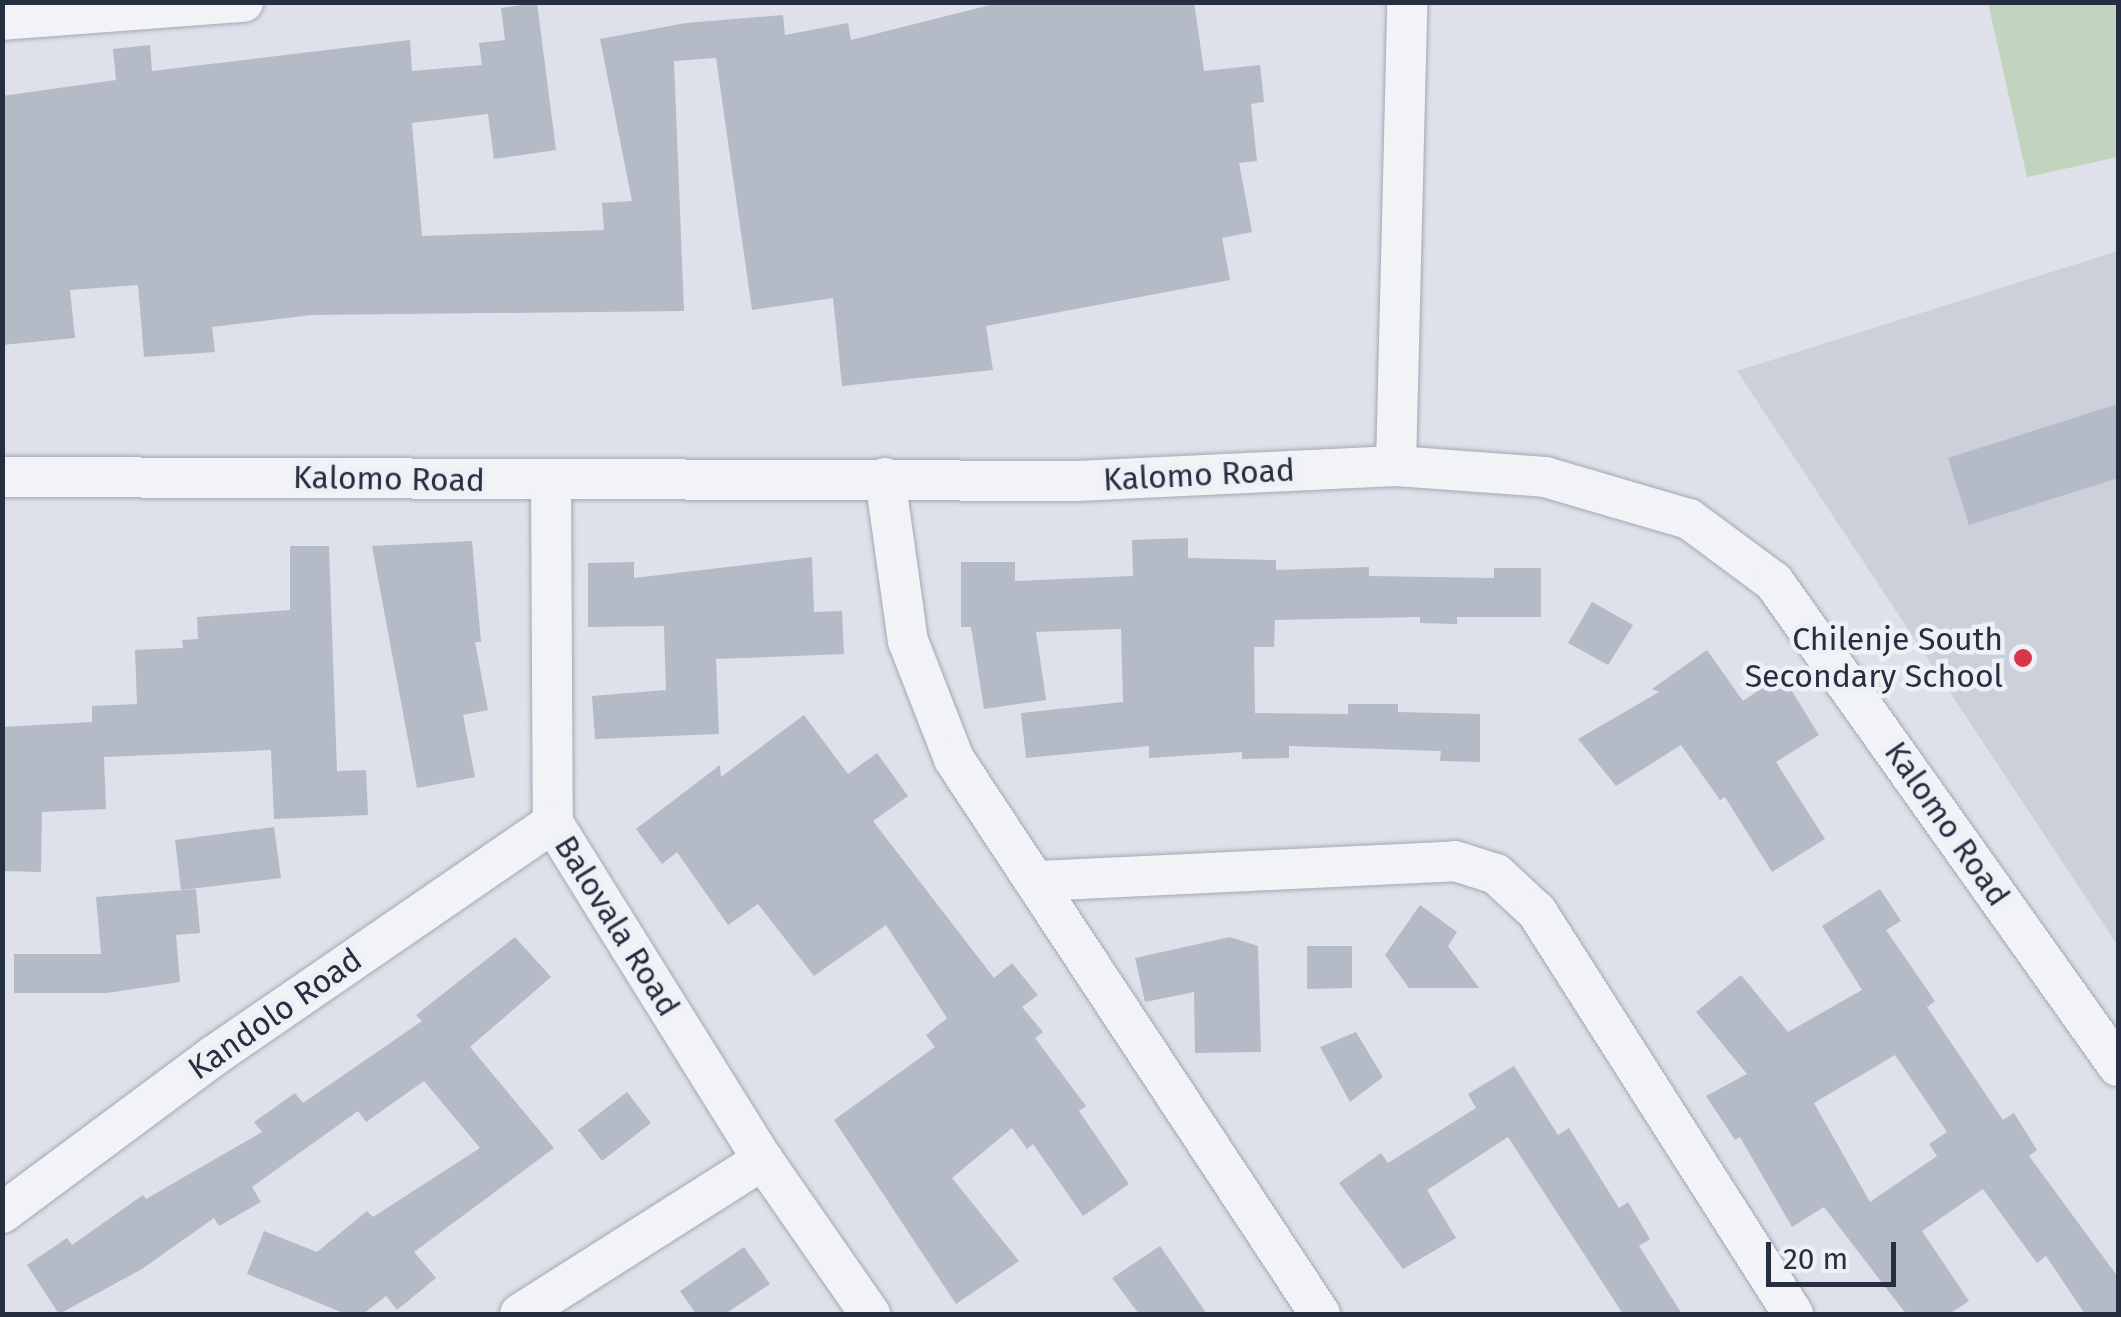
<!DOCTYPE html>
<html>
<head>
<meta charset="utf-8">
<style>
	body { margin:0 }
	#map { position:relative; width:2121px; height:1317px; overflow:hidden; background:#dee1e9; font-family:"Fira Sans",sans-serif }
	div>[style] { position:absolute }
	[style*='--x'] { left:calc(var(--x)*1px); top:calc(var(--y)*1px); width:calc(var(--w)*1px); rotate:calc(var(--a)*1deg) }
	.built>* { inset:0; background:#cbd0db }
	.green>* { inset:0; background:#c2d3be }
	.building>* { inset:0; background:#b4bac6 }
	.roads { filter:drop-shadow(0 0 2px #a3a8b3) drop-shadow(0 0 2px #a3a8b3) }
	.minor>* { height:40px; margin:-20px; padding:0 20px; transform-origin:20px; border-radius:20px; background:#f1f3f7 }
	.dots>* { width:28px; height:28px; translate:-50% -50%; box-sizing:border-box; border:5px solid #edf1f6; border-radius:50% }
	span { translate:-50% -50%; white-space:nowrap; text-align:center; line-height:1.15; -webkit-text-stroke:9px #edf1f6; paint-order:stroke }
	.street-label { font-size:32px; color:#262e41 }
	.poi-label { font-size:32px; color:#262e41 }
	.right { translate:-100% -50%; text-align:right }
	.frame { position:absolute; inset:0; border:5px solid #262e41; pointer-events:none }
	.scale { position:absolute; left:1766px; top:1242px; width:130px; height:45px; box-sizing:border-box; border:5px solid #262e41; border-top:0; padding-left:12px; font-size:30px; line-height:35px; white-space:nowrap; color:#262e41; -webkit-text-stroke:8px #edf1f6; paint-order:stroke }
</style>
</head>
<body>
<div id="map">
	<div class="built">
		<div style="clip-path:polygon(2118px 251px,2118px 946px,1737px 371px)"></div>
	</div>
	<div class="green">
		<div style="clip-path:polygon(1988px 3px,2118px 3px,2118px 157px,2027px 177px)"></div>
	</div>
	<div class="building">
		<div style="clip-path:polygon(1002px 2px,1194px 2px,1204px 71px,1260px 65px,1264px 102px,1251px 104px,1257px 161px,1239px 163px,1252px 232px,1222px 238px,1230px 280px,986px 326px,993px 370px,842px 386px,833px 298px,752px 310px,716px 58px,674px 61px,684px 311px,312px 315px,212px 327px,215px 352px,144px 357px,138px 285px,70px 290px,75px 338px,2px 345px,2px 96px,116px 80px,113px 49px,150px 45px,152px 71px,410px 40px,412px 71px,482px 65px,479px 43px,505px 40px,501px 8px,537px 3px,556px 150px,494px 159px,488px 114px,412px 123px,422px 236px,604px 230px,602px 203px,632px 201px,600px 39px,686px 23px,783px 15px,785px 35px,848px 23px,851px 40px)"></div>
		<div style="clip-path:polygon(2118px 404px,2118px 478px,1969px 525px,1948px 458px)"></div>
		<div style="clip-path:polygon(1188px 538px,1188px 558px,1276px 560px,1276px 570px,1369px 567px,1369px 576px,1494px 578px,1494px 568px,1541px 568px,1541px 617px,1457px 617px,1457px 624px,1420px 623px,1420px 617px,1275px 620px,1274px 647px,1254px 647px,1255px 713px,1348px 714px,1348px 704px,1398px 704px,1398px 712px,1480px 714px,1480px 762px,1440px 761px,1441px 751px,1289px 746px,1289px 758px,1242px 759px,1242px 752px,1149px 758px,1149px 746px,1026px 758px,1021px 713px,1123px 702px,1121px 629px,1036px 632px,1046px 700px,984px 709px,971px 627px,961px 627px,961px 562px,1015px 562px,1015px 581px,1133px 576px,1132px 540px)"></div>
		<div style="clip-path:polygon(472px 541px,481px 642px,475px 642px,488px 710px,463px 715px,475px 777px,417px 788px,372px 546px)"></div>
		<div style="clip-path:polygon(290px 546px,329px 546px,337px 771px,366px 770px,368px 815px,274px 819px,271px 750px,104px 757px,106px 809px,42px 812px,41px 872px,2px 871px,2px 727px,92px 722px,92px 706px,137px 704px,135px 650px,183px 648px,182px 640px,198px 639px,197px 617px,290px 610px)"></div>
		<div style="clip-path:polygon(812px 557px,814px 612px,842px 611px,844px 654px,716px 659px,719px 734px,595px 739px,592px 696px,666px 690px,664px 626px,588px 627px,588px 563px,634px 562px,634px 578px)"></div>
		<div style="clip-path:polygon(1592px 602px,1633px 625px,1608px 665px,1568px 643px)"></div>
		<div style="clip-path:polygon(1707px 650px,1743px 701px,1782px 675px,1819px 735px,1776px 762px,1825px 839px,1772px 872px,1725px 797px,1720px 800px,1681px 745px,1616px 786px,1578px 739px,1659px 692px,1652px 689px)"></div>
		<div style="clip-path:polygon(804px 715px,848px 774px,877px 753px,908px 796px,873px 821px,994px 978px,1012px 963px,1038px 995px,1022px 1007px,1043px 1032px,1035px 1038px,1086px 1106px,1079px 1111px,1129px 1184px,1083px 1216px,1033px 1144px,1027px 1149px,1012px 1128px,952px 1178px,1019px 1261px,956px 1304px,834px 1120px,935px 1047px,926px 1035px,947px 1018px,886px 925px,814px 976px,758px 904px,728px 925px,677px 852px,662px 864px,636px 829px,720px 765px,721px 777px)"></div>
		<div style="clip-path:polygon(274px 827px,281px 878px,181px 890px,175px 840px)"></div>
		<div style="clip-path:polygon(196px 889px,200px 933px,176px 935px,180px 982px,107px 993px,14px 993px,14px 954px,101px 954px,96px 897px)"></div>
		<div style="clip-path:polygon(evenodd,1880px 889px,1901px 921px,1886px 930px,1935px 1001px,1927px 1007px,2003px 1120px,2014px 1113px,2037px 1150px,2029px 1156px,2118px 1277px,2118px 1314px,2085px 1314px,2046px 1256px,2037px 1263px,1983px 1189px,1922px 1231px,1969px 1301px,1949px 1314px,1906px 1314px,1824px 1207px,1792px 1227px,1740px 1137px,1735px 1140px,1706px 1096px,1747px 1074px,1696px 1012px,1741px 975px,1788px 1032px,1862px 990px,1822px 926px,1880px 889px,1895px 1055px,1947px 1132px,1929px 1144px,1937px 1156px,1870px 1202px,1814px 1103px,1895px 1055px)"></div>
		<div style="clip-path:polygon(1420px 905px,1457px 932px,1448px 946px,1479px 988px,1409px 988px,1385px 955px)"></div>
		<div style="clip-path:polygon(515px 937px,551px 977px,470px 1047px,554px 1148px,414px 1252px,436px 1278px,397px 1310px,386px 1296px,363px 1314px,346px 1314px,247px 1274px,264px 1231px,317px 1252px,367px 1211px,373px 1217px,480px 1148px,424px 1081px,366px 1122px,358px 1111px,252px 1187px,261px 1202px,219px 1226px,214px 1218px,142px 1269px,59px 1314px,27px 1265px,67px 1238px,72px 1245px,143px 1195px,146px 1199px,262px 1132px,254px 1122px,295px 1093px,303px 1103px,422px 1021px,416px 1015px)"></div>
		<div style="clip-path:polygon(1230px 937px,1258px 946px,1261px 1052px,1195px 1053px,1194px 992px,1145px 1002px,1135px 958px)"></div>
		<div style="clip-path:polygon(1307px 946px,1352px 946px,1352px 988px,1307px 989px)"></div>
		<div style="clip-path:polygon(1356px 1032px,1383px 1077px,1350px 1102px,1320px 1047px)"></div>
		<div style="clip-path:polygon(1514px 1066px,1558px 1135px,1569px 1128px,1619px 1208px,1628px 1202px,1650px 1239px,1639px 1246px,1682px 1314px,1623px 1314px,1508px 1137px,1427px 1190px,1456px 1238px,1403px 1269px,1339px 1183px,1381px 1153px,1388px 1163px,1476px 1108px,1468px 1094px)"></div>
		<div style="clip-path:polygon(627px 1092px,651px 1123px,602px 1161px,578px 1130px)"></div>
		<div style="clip-path:polygon(1160px 1246px,1207px 1314px,1139px 1314px,1112px 1278px)"></div>
		<div style="clip-path:polygon(744px 1247px,770px 1284px,725px 1314px,696px 1314px,680px 1291px)"></div>
	</div>
	<div class="roads">
		<div class="minor">
			<div style="--x:2;--y:20;--w:242;--a:-4.3"></div>
			<div style="--x:1396;--y:466;--w:464;--a:-88.6"></div>
			<div style="--x:2;--y:477;--w:1075;--a:0.21"></div>
			<div style="--x:1077;--y:481;--w:319;--a:-2.7"></div>
			<div style="--x:1396;--y:466;--w:149;--a:4.2"></div>
			<div style="--x:1545;--y:477;--w:150;--a:16.3"></div>
			<div style="--x:1689;--y:519;--w:106;--a:36.5"></div>
			<div style="--x:1774;--y:582;--w:594;--a:54.6"></div>
			<div style="--x:885;--y:478;--w:165;--a:82"></div>
			<div style="--x:908;--y:641;--w:127;--a:68.7"></div>
			<div style="--x:954;--y:759;--w:665;--a:56.6"></div>
			<div style="--x:551;--y:481;--w:342;--a:89.7"></div>
			<div style="--x:553;--y:823;--w:397;--a:58.1"></div>
			<div style="--x:763;--y:1160;--w:188;--a:55.2"></div>
			<div style="--x:1038;--y:881;--w:417;--a:-2.7"></div>
			<div style="--x:1455;--y:861;--w:43;--a:17.6"></div>
			<div style="--x:1496;--y:874;--w:56;--a:42.8"></div>
			<div style="--x:1537;--y:912;--w:477;--a:57.5"></div>
			<div style="--x:2;--y:1213;--w:265;--a:-36.6"></div>
			<div style="--x:215;--y:1055;--w:410;--a:-34.5"></div>
			<div style="--x:520;--y:1314;--w:288;--a:-32.4"></div>
		</div>
	</div>
	<div class="dots">
		<div style="left:2023px;top:658px;background:#d93747"></div>
	</div>
	<div class="street-label">
		<span style="left:1199px;top:475px;rotate:-3deg">Kalomo Road</span>
		<span style="left:389px;top:479px;rotate:1deg">Kalomo Road</span>
		<span style="left:1947px;top:824px;rotate:55deg">Kalomo Road</span>
		<span style="left:617px;top:926px;rotate:58deg">Balovala Road</span>
		<span style="left:275px;top:1014px;rotate:-35deg">Kandolo Road</span>
	</div>
	<div class="poi-label">
		<span class="right" style="left:2003px;top:658px">Chilenje South<br>Secondary School</span>
	</div>
	<div class="frame"></div>
	<div class="scale">20 m</div>
</div>
</body>
</html>
